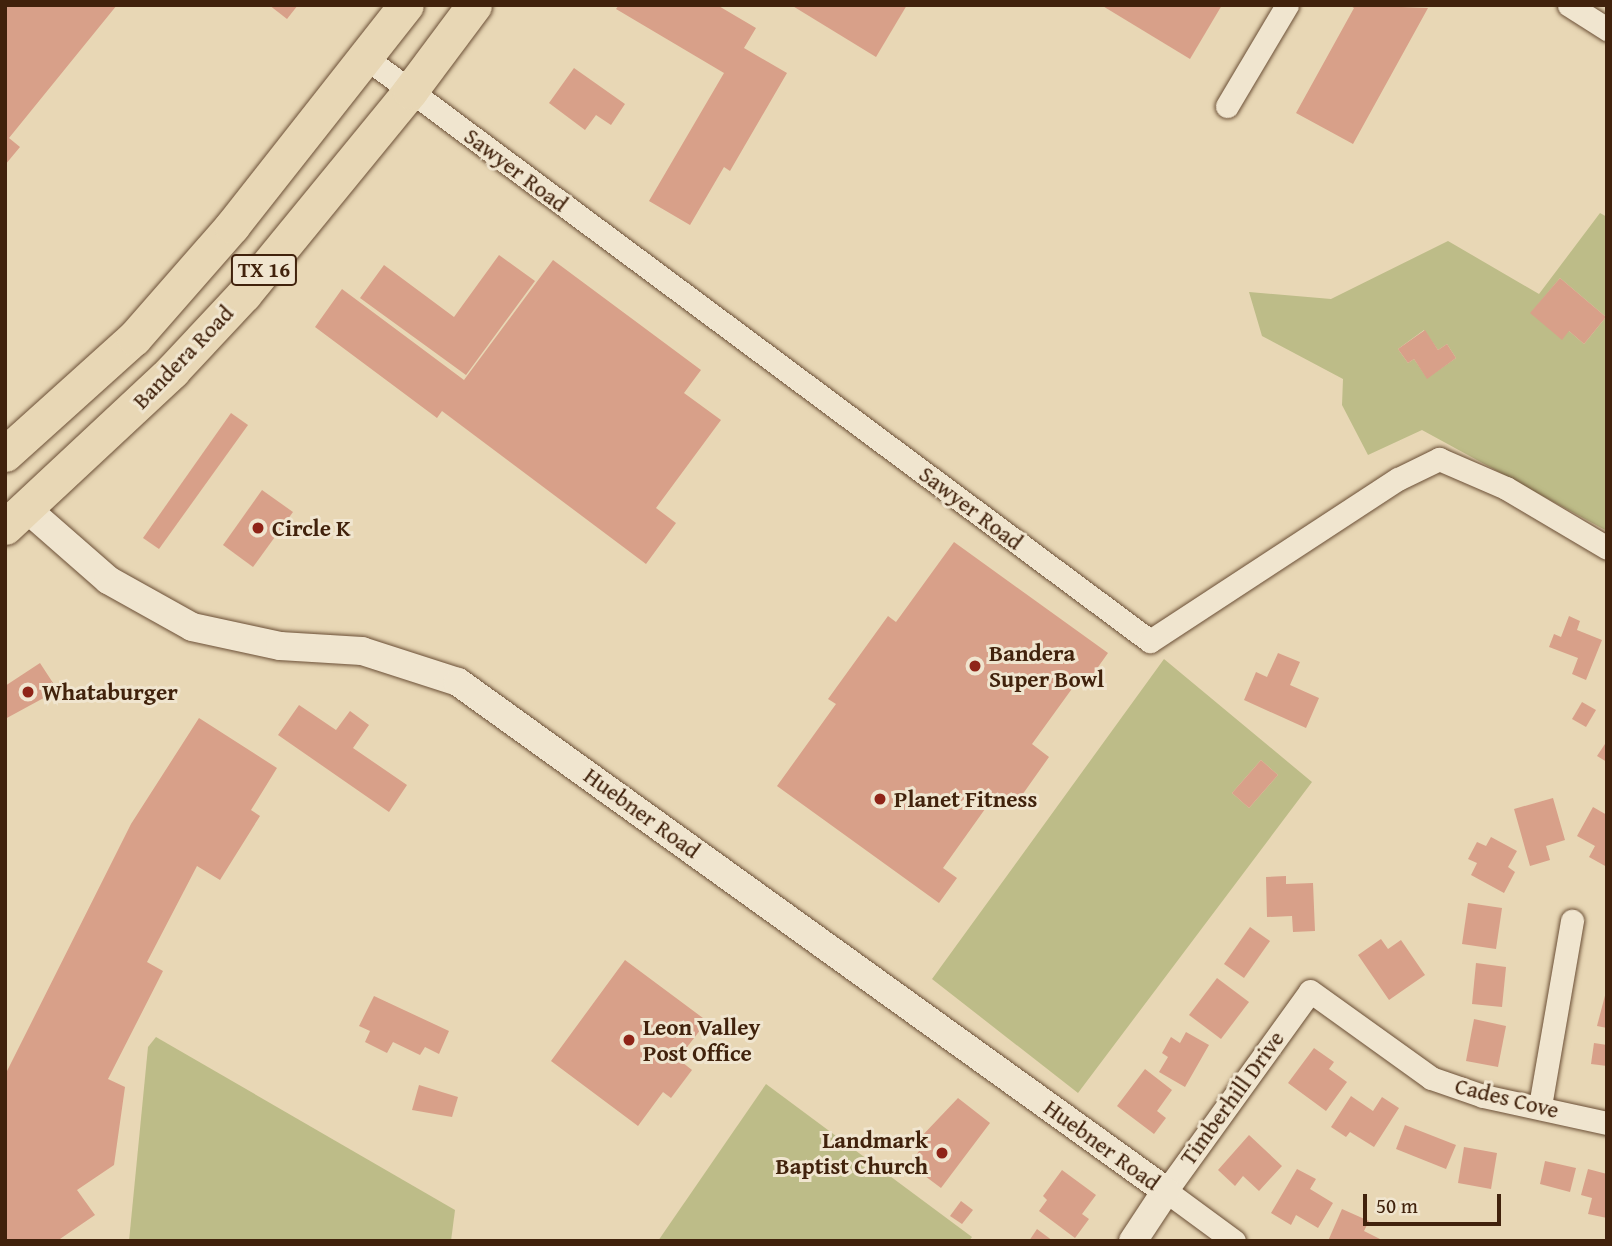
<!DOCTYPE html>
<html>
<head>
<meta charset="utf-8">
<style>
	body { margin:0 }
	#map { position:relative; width:1612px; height:1246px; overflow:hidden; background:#e8d7b5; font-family:"Gentium Book Plus",serif }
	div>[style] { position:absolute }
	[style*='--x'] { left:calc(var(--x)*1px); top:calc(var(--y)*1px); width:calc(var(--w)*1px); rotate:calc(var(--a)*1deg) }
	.green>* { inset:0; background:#bdbc88 }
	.building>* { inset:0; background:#d8a089 }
	.roads { filter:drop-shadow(0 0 2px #6b4f36) drop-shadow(0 0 2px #6b4f36) }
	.minor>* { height:23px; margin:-11.5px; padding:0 11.5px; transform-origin:11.5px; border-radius:11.5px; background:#f0e5cf }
	.tertiary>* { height:28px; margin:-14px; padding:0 14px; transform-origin:14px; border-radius:14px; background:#f0e5cf }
	.primary>* { height:35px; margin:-17.5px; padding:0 17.5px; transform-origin:17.5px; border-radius:17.5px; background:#e8d7b5 }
	.dots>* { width:19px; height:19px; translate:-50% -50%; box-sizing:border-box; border:4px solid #f0e5cf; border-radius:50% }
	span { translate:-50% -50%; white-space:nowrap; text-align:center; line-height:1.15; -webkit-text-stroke:6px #f0e5cf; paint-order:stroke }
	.shield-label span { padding:2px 5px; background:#f0e5cf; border:2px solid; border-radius:5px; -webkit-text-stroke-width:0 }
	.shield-label { font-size:21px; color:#41220c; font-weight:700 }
	.street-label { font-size:23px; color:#41220c }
	.poi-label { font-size:23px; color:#41220c; font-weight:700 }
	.left { translate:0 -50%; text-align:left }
	.right { translate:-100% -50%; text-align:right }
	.frame { position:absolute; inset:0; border:7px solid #41220c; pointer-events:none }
	.scale { position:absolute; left:1363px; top:1194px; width:138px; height:32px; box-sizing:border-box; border:4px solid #41220c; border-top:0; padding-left:9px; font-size:21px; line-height:24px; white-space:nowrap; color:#41220c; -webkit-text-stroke:5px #f0e5cf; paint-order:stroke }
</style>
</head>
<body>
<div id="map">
	<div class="green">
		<div style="clip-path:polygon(evenodd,1600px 213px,1607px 217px,1607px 531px,1422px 430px,1368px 455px,1342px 405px,1343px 379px,1262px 336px,1249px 292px,1331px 299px,1448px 241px,1539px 294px,1600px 213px,1560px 278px,1606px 317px,1584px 344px,1569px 331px,1531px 313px,1560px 278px,1600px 213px,1424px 330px,1438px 350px,1447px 344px,1456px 358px,1427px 378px,1414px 359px,1408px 363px,1398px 349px,1424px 330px)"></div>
		<div style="clip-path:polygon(evenodd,1164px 659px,1312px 782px,1078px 1093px,932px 979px,1164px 659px,1261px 760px,1278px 775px,1249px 808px,1232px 793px,1261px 760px)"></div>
		<div style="clip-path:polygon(156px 1037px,455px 1210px,451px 1241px,129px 1241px,148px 1047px)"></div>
		<div style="clip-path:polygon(766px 1084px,972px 1237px,969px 1241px,658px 1241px)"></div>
	</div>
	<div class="building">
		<div style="clip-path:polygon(5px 5px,117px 5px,9px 138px,20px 147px,5px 165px)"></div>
		<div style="clip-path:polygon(269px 5px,298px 5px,287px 19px)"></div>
		<div style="clip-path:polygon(619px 5px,717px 5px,756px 28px,744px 48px,787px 73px,730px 171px,724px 167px,690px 225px,649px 201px,724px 73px,616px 9px)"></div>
		<div style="clip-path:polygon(791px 5px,907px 5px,876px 57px)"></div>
		<div style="clip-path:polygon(1101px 5px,1222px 5px,1190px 59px)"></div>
		<div style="clip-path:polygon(1349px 5px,1428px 8px,1353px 144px,1296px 113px,1354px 8px)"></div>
		<div style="clip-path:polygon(574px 68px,625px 104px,611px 125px,596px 115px,585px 130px,549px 103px)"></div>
		<div style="clip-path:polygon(499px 255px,535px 281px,466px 375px,360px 298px,384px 265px,454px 317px)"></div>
		<div style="clip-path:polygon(553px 260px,701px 370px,684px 393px,721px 420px,656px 508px,676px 523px,646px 564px,442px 411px,437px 418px,315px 327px,342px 289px,464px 380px)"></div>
		<div style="clip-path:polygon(1560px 278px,1606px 317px,1584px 344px,1569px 331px,1562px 340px,1530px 313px)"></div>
		<div style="clip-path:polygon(1425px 330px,1438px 350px,1447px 344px,1456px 358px,1427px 379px,1414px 359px,1408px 363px,1398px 349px)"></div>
		<div style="clip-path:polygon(231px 413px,248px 425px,159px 549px,143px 538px)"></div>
		<div style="clip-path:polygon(262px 490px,293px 512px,253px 567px,223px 545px)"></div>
		<div style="clip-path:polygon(954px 542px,1108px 653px,1086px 684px,1079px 679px,1032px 744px,1049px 757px,1020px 798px,1011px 792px,999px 808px,990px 802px,943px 868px,957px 878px,939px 903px,777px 786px,836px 704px,828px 699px,888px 616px,896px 622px)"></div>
		<div style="clip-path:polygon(1569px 616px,1580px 621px,1577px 630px,1602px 640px,1586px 680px,1572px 674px,1578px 658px,1549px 647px,1554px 634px,1561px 637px)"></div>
		<div style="clip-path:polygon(1278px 653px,1300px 662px,1290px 685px,1319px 698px,1306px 728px,1244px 700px,1256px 672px,1267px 677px)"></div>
		<div style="clip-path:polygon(40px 663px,55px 686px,49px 690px,51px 694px,5px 719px,5px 686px)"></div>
		<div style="clip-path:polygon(1582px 702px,1596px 710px,1586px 727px,1572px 719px)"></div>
		<div style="clip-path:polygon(299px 705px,336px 730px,350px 711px,369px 725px,353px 748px,407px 785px,389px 812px,278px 735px)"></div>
		<div style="clip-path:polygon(199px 718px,277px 768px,251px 810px,260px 816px,220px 880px,197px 866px,147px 962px,163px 971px,108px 1079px,125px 1087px,114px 1165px,77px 1190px,95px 1215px,57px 1241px,5px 1241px,5px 1075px,131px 824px)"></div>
		<div style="clip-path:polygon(1607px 741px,1607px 762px,1597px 756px)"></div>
		<div style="clip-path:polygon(1261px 760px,1278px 775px,1249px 808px,1232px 793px)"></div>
		<div style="clip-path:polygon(1553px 798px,1565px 840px,1546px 846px,1550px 860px,1530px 866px,1514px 809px)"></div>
		<div style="clip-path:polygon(1593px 807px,1607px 815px,1607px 867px,1589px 857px,1595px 846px,1577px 836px)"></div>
		<div style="clip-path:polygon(1491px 837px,1517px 851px,1508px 867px,1515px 872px,1504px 893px,1471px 875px,1477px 863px,1468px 859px,1477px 842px,1486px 846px)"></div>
		<div style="clip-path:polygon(1286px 876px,1286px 884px,1313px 883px,1315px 931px,1293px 932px,1292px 916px,1267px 917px,1266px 877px)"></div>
		<div style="clip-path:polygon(1468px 903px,1502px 908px,1496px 949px,1462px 944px)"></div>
		<div style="clip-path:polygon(1250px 927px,1270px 941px,1244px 978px,1224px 964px)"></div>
		<div style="clip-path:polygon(1381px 939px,1388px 949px,1401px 940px,1425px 975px,1389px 1000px,1358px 955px)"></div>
		<div style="clip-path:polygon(625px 960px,707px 1021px,678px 1059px,692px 1070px,671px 1098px,663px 1092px,638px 1126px,551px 1061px)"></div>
		<div style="clip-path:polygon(1476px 963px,1506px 967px,1502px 1007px,1472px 1004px)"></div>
		<div style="clip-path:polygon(1217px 978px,1249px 1002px,1221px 1039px,1189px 1015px)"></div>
		<div style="clip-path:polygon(1607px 988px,1607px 1028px,1597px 1026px)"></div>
		<div style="clip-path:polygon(374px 996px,449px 1031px,439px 1054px,425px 1047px,420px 1055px,393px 1042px,387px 1053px,365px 1042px,370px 1031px,359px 1026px)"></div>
		<div style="clip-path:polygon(1474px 1019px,1506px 1026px,1498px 1067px,1466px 1061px)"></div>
		<div style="clip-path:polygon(1186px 1032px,1209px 1045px,1185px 1087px,1159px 1072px,1168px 1057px,1162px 1053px,1171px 1037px,1180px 1043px)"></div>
		<div style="clip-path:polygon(1594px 1043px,1607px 1045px,1607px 1066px,1591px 1064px)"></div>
		<div style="clip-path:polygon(1314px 1048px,1334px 1062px,1329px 1069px,1347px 1082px,1326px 1111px,1288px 1083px)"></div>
		<div style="clip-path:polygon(1145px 1069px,1172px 1090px,1157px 1111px,1166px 1118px,1154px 1134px,1117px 1106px)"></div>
		<div style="clip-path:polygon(419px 1085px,458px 1097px,452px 1117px,412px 1110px)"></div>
		<div style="clip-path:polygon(1351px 1096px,1373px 1111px,1382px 1097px,1399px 1108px,1374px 1147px,1350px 1132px,1346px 1137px,1331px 1127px)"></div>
		<div style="clip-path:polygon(958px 1098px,990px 1123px,941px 1188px,909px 1164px,926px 1142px,920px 1138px)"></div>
		<div style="clip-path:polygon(1405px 1125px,1456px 1145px,1446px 1169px,1396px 1149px)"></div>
		<div style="clip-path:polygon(1249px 1135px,1282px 1166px,1259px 1191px,1243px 1176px,1235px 1186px,1218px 1170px)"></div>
		<div style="clip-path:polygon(1464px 1147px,1497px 1153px,1491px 1189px,1458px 1183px)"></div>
		<div style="clip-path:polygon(1545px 1161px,1576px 1168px,1570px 1192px,1540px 1184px)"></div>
		<div style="clip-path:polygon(1297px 1169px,1316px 1179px,1310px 1189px,1333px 1203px,1318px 1228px,1296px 1215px,1291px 1225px,1271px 1213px)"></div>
		<div style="clip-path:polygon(1588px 1169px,1607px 1174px,1607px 1218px,1588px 1214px,1592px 1198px,1581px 1195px)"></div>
		<div style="clip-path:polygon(1062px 1170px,1096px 1195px,1082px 1214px,1089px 1219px,1075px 1238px,1039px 1211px,1047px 1200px,1043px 1196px)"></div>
		<div style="clip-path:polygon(961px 1201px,973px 1210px,962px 1224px,950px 1216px)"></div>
		<div style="clip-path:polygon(1342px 1209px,1369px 1221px,1364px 1231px,1384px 1241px,1328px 1241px)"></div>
		<div style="clip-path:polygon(1037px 1229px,1053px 1241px,1029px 1241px)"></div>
	</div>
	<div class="roads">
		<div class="minor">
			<div style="--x:1569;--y:5;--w:45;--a:32.3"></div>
			<div style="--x:365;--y:57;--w:978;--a:36.65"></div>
			<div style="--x:1150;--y:641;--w:296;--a:-33.2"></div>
			<div style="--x:1398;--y:479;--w:46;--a:-26"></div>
			<div style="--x:1439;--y:459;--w:73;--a:23.4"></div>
			<div style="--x:1506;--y:488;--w:117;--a:30.7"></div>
			<div style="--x:1227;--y:106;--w:117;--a:-59.3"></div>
			<div style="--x:1540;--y:1106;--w:188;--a:-80.2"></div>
			<div style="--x:1234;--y:1241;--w:84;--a:-143.7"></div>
			<div style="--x:1166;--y:1191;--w:246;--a:-54.2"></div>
			<div style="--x:1310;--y:991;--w:149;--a:35.7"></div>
			<div style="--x:1431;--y:1078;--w:55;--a:19.1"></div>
			<div style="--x:1483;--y:1096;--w:127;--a:12.3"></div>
		</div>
		<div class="tertiary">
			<div style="--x:27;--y:509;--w:108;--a:41.2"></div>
			<div style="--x:108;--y:580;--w:96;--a:29.2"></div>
			<div style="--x:192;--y:627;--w:90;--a:12.2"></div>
			<div style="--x:280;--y:646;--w:82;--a:3.5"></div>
			<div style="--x:362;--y:651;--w:101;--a:17.9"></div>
			<div style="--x:458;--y:682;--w:872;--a:35.71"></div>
			<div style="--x:1166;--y:1191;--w:60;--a:123.4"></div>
		</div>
		<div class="primary">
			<div style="--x:5;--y:454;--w:173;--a:-42"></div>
			<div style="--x:134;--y:338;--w:149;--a:-48.8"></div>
			<div style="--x:232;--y:226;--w:281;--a:-51.8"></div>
			<div style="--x:5;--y:527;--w:229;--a:-43"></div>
			<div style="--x:172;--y:371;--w:105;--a:-46.9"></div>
			<div style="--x:244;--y:294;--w:262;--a:-50.7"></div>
			<div style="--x:410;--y:91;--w:107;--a:-53.3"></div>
		</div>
	</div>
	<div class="dots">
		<div style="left:258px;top:528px;background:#8f2418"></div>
		<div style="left:975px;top:666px;background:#8f2418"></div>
		<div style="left:28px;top:692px;background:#8f2418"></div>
		<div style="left:880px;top:799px;background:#8f2418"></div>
		<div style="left:629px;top:1040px;background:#8f2418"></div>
		<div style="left:942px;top:1153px;background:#8f2418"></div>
	</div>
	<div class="shield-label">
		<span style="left:264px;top:270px">TX 16</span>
	</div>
	<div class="street-label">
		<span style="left:516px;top:170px;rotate:37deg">Sawyer Road</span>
		<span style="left:183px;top:357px;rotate:-46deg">Bandera Road</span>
		<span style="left:971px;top:508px;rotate:37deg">Sawyer Road</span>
		<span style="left:642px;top:813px;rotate:36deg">Huebner Road</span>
		<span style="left:1232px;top:1098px;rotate:-54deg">Timberhill Drive</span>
		<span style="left:1507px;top:1098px;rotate:14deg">Cades Cove</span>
		<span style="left:1102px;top:1145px;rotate:36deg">Huebner Road</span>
	</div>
	<div class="poi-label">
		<span class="left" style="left:272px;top:528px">Circle K</span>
		<span class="left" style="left:989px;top:666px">Bandera<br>Super Bowl</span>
		<span class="left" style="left:42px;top:692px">Whataburger</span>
		<span class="left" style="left:894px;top:799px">Planet Fitness</span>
		<span class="left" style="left:643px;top:1040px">Leon Valley<br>Post Office</span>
		<span class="right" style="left:928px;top:1153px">Landmark<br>Baptist Church</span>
	</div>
	<div class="frame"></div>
	<div class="scale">50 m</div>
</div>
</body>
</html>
